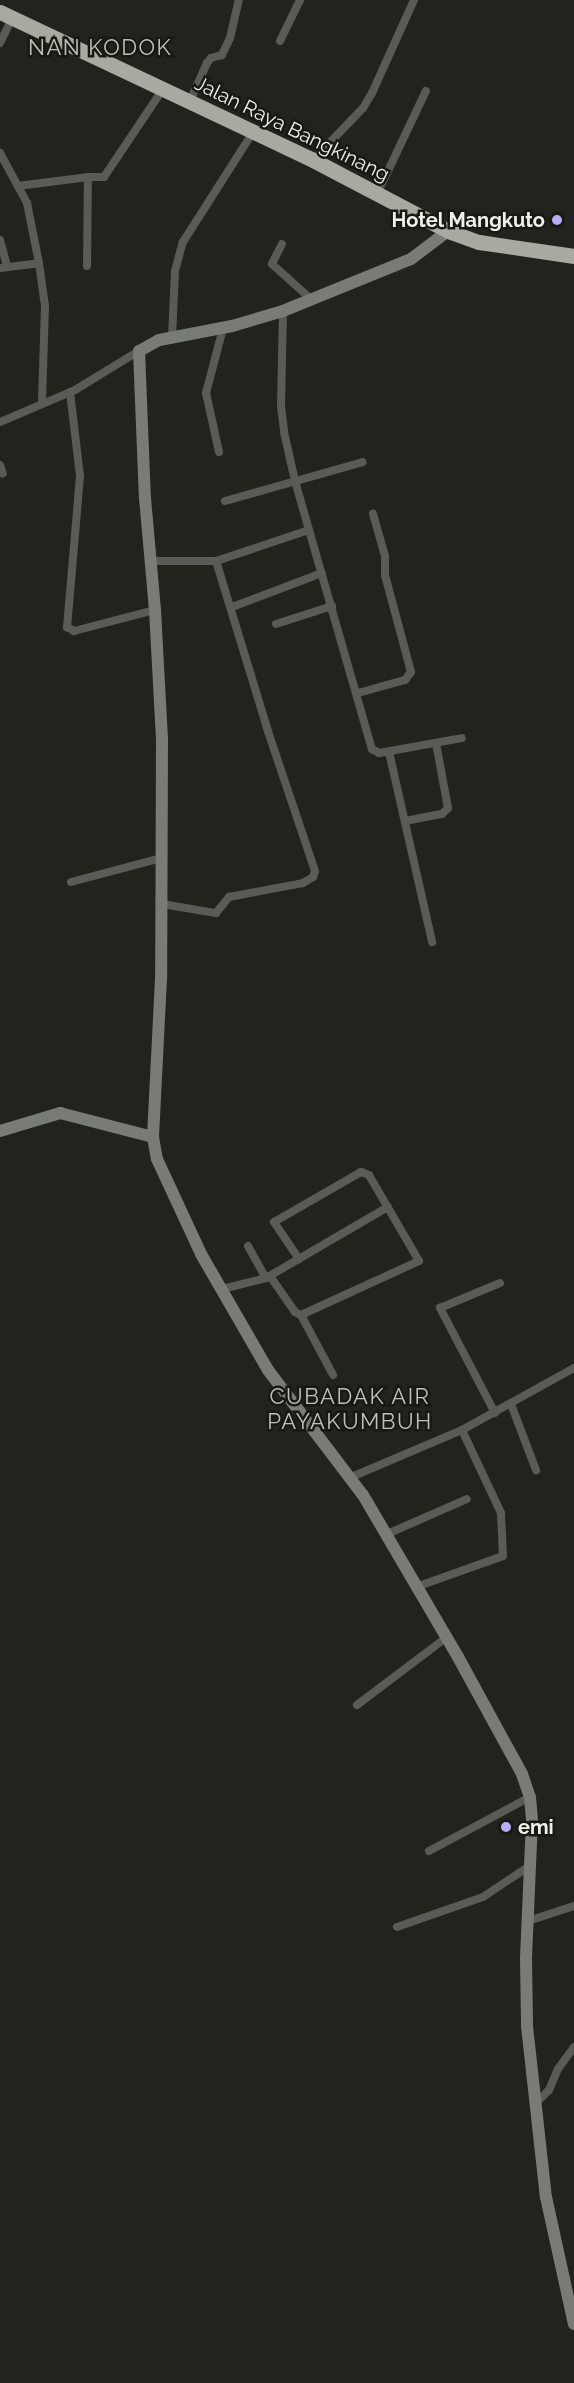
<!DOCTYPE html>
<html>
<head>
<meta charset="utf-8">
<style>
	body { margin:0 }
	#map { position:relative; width:574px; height:2383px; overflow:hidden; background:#21231c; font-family:Raleway,sans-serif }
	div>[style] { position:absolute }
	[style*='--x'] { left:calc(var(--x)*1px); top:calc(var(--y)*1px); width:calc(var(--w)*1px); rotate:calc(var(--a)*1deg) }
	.street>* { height:8px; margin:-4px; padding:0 4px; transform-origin:4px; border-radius:4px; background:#5a5b57 }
	.secondary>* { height:12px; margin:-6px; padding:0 6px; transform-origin:6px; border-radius:6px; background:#797b75 }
	.highway>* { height:15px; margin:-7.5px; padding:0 7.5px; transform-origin:7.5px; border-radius:7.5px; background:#a8aaa1 }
	.dots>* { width:16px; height:16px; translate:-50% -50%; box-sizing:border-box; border:3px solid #181913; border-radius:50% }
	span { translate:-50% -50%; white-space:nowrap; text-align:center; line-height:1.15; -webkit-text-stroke:5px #181913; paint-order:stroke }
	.street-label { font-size:20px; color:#eef0eb }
	.poi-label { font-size:20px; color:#eef0eb; font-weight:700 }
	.right { translate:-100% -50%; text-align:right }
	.left { translate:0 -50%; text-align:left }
	.quarter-label { font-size:22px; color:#bec1b7; letter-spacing:1.5px }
</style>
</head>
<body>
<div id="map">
	<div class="street">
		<div style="--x:280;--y:41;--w:46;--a:-64"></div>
		<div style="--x:0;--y:43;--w:28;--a:-64"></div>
		<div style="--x:190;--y:101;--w:42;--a:-65.9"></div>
		<div style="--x:207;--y:63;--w:6;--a:-51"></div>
		<div style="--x:211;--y:58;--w:11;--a:-15"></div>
		<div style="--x:222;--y:55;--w:19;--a:-65"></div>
		<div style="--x:230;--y:38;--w:39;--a:-77"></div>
		<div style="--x:0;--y:153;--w:57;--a:61.6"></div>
		<div style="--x:27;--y:203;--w:61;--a:78.7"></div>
		<div style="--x:39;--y:263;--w:43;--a:82.1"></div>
		<div style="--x:45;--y:306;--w:98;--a:91.8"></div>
		<div style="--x:313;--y:160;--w:72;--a:-46.1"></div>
		<div style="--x:363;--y:108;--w:17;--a:-59"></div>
		<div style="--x:372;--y:93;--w:102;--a:-65.7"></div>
		<div style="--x:18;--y:186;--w:71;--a:-7.3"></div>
		<div style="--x:377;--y:194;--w:114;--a:-64.6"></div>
		<div style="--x:0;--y:240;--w:28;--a:75"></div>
		<div style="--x:282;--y:244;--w:22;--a:117"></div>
		<div style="--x:272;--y:264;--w:54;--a:42"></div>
		<div style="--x:87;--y:266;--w:89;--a:-89.4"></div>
		<div style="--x:88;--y:177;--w:16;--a:0"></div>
		<div style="--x:104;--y:177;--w:106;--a:-56.2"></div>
		<div style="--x:0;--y:268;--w:39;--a:-7"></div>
		<div style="--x:283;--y:311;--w:95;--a:91.2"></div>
		<div style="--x:281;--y:406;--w:26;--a:83"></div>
		<div style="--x:284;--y:432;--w:50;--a:77.3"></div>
		<div style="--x:295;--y:481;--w:279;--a:74"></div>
		<div style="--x:372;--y:749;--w:8;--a:30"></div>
		<div style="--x:379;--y:753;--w:84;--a:-10.2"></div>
		<div style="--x:172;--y:337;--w:66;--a:-87.4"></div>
		<div style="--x:175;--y:271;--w:30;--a:-75"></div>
		<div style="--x:183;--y:242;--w:130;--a:-57.5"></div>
		<div style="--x:70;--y:392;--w:85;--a:83.2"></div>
		<div style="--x:80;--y:476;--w:152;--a:94.9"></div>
		<div style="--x:67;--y:627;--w:8;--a:30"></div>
		<div style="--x:74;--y:631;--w:84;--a:-14.5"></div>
		<div style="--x:0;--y:422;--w:82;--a:-23.1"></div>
		<div style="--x:75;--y:390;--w:75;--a:-31.4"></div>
		<div style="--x:219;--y:452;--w:60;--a:-102.4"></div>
		<div style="--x:206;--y:393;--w:67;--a:-75.3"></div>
		<div style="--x:0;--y:465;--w:9;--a:72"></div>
		<div style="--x:225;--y:501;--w:143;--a:-15.8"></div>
		<div style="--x:150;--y:561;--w:66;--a:0"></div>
		<div style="--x:216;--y:561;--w:98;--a:-18.4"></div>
		<div style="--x:232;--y:607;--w:96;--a:-20.7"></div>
		<div style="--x:276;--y:624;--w:59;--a:-17.8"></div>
		<div style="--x:358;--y:693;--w:49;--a:-15.5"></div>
		<div style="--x:405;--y:680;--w:10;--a:-53"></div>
		<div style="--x:411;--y:672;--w:100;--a:-105"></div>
		<div style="--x:385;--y:575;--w:19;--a:-90"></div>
		<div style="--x:385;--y:556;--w:44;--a:-105.9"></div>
		<div style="--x:389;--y:752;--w:195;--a:77.2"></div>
		<div style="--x:405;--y:821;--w:38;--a:-11"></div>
		<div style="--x:442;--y:814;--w:8;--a:-45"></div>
		<div style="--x:448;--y:808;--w:66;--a:-100.5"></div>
		<div style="--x:71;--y:882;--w:94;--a:-14.8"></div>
		<div style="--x:162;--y:904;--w:55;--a:9.5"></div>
		<div style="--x:216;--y:913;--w:21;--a:-51"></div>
		<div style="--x:229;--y:897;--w:75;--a:-10.7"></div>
		<div style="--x:303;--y:883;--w:12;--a:-31"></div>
		<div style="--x:313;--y:877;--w:6;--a:-72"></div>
		<div style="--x:315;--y:871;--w:148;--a:-108.6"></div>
		<div style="--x:268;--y:731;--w:178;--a:-107"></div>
		<div style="--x:248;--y:1246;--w:37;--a:61"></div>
		<div style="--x:270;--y:1276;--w:44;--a:55.2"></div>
		<div style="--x:295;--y:1312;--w:7;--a:27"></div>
		<div style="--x:301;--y:1315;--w:130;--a:-24.6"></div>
		<div style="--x:419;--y:1261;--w:99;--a:-120.2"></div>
		<div style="--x:369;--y:1175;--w:9;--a:-159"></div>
		<div style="--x:361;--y:1172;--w:100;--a:150.1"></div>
		<div style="--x:274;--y:1222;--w:45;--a:56"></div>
		<div style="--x:222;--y:1289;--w:45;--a:-14"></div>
		<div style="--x:266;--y:1278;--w:141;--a:-30.2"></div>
		<div style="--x:301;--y:1315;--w:68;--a:61.9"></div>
		<div style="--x:511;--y:1404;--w:71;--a:69.3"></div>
		<div style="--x:495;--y:1413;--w:119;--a:-117.6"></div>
		<div style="--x:440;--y:1308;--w:65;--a:-22.6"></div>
		<div style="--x:349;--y:1478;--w:123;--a:-23"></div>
		<div style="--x:462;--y:1430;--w:128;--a:-29"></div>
		<div style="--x:387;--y:1534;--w:87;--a:-23.6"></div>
		<div style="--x:416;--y:1587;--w:92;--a:-19.6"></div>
		<div style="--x:503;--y:1556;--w:43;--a:-92.7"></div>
		<div style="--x:501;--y:1513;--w:92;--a:-115.2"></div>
		<div style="--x:357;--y:1705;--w:113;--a:-37.1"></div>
		<div style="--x:429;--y:1851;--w:115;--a:-28.1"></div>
		<div style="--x:528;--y:1921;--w:48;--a:-18.1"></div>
		<div style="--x:397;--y:1927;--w:91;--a:-19.2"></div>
		<div style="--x:483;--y:1897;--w:58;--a:-33.7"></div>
		<div style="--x:535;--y:2104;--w:20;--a:-45"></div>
		<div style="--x:549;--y:2090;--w:23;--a:-67"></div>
		<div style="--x:558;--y:2069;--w:27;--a:-54"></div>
	</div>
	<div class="secondary">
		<div style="--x:448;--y:231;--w:46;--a:142.9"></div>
		<div style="--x:411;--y:259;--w:138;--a:157.9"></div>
		<div style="--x:283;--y:311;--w:53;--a:163.6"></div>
		<div style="--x:232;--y:326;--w:74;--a:169.1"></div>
		<div style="--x:159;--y:340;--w:23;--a:151"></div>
		<div style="--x:139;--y:351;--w:147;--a:87.7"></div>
		<div style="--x:145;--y:498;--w:112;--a:84.9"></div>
		<div style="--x:155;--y:610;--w:130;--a:86.9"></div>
		<div style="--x:162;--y:740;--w:239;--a:90.2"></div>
		<div style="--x:161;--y:979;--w:158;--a:92.9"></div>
		<div style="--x:153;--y:1137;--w:22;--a:80"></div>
		<div style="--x:157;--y:1159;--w:105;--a:65.1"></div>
		<div style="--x:201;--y:1254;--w:134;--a:60"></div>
		<div style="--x:268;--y:1370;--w:157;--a:52.8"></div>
		<div style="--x:363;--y:1495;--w:188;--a:59.6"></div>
		<div style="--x:458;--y:1657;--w:133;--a:61.3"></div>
		<div style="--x:522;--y:1774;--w:24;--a:71"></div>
		<div style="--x:530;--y:1797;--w:23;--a:85"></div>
		<div style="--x:532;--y:1820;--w:139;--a:92.5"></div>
		<div style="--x:526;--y:1959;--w:67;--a:89.1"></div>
		<div style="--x:527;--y:2026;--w:172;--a:83.7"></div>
		<div style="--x:546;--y:2197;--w:130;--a:77.6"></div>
		<div style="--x:0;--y:1131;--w:63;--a:-16.7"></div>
		<div style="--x:60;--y:1113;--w:96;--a:14.5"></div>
	</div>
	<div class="highway">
		<div style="--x:0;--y:12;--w:346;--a:25.3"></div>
		<div style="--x:313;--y:160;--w:153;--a:27.7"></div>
		<div style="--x:448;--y:231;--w:33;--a:20"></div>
		<div style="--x:479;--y:242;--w:96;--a:8.4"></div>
	</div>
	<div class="dots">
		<div style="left:557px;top:220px;background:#b6acf8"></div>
		<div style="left:506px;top:1827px;background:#b6acf8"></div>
	</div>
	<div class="street-label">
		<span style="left:292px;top:129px;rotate:26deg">Jalan Raya Bangkinang</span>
	</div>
	<div class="poi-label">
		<span class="right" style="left:545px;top:220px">Hotel Mangkuto</span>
		<span class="left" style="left:518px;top:1827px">emi</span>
	</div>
	<div class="quarter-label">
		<span style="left:100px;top:48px">NAN KODOK</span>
		<span style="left:350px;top:1409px">CUBADAK AIR<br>PAYAKUMBUH</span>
	</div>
</div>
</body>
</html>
